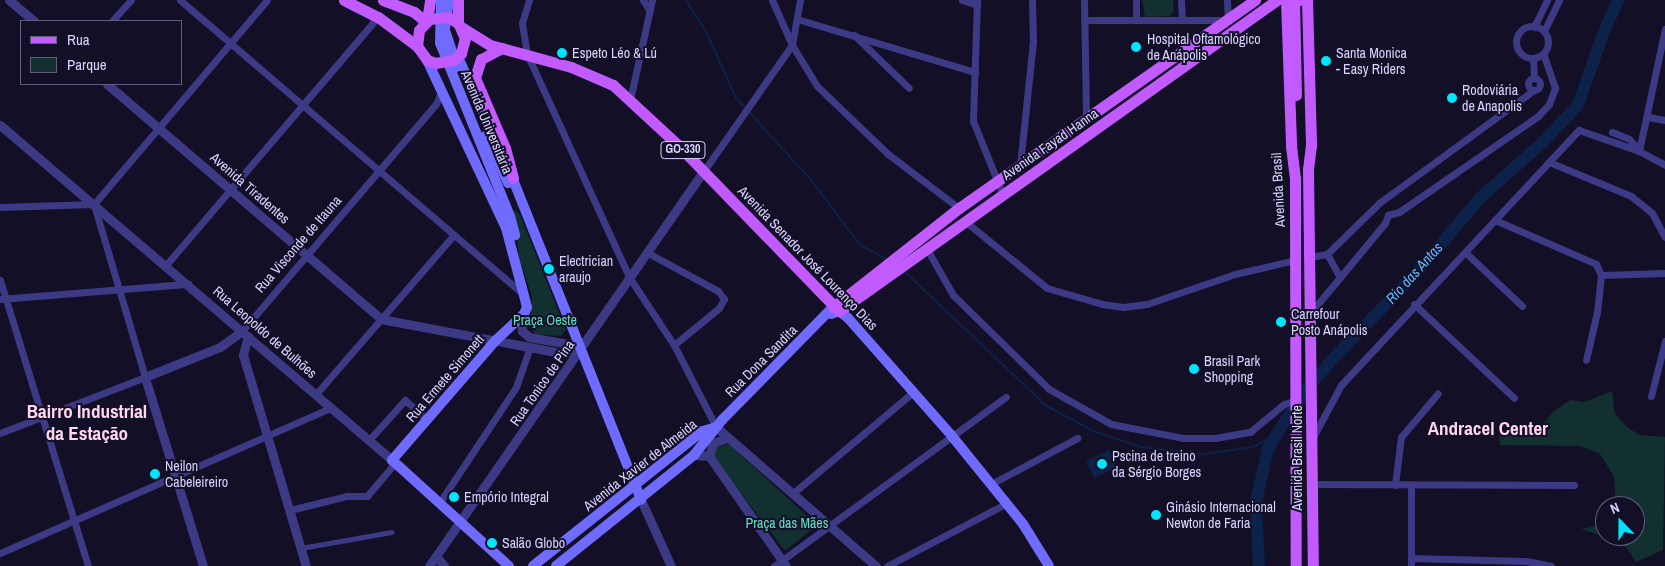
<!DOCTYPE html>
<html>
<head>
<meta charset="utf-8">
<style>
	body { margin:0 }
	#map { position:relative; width:1665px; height:566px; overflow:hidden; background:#130f26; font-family:"Archivo Narrow",sans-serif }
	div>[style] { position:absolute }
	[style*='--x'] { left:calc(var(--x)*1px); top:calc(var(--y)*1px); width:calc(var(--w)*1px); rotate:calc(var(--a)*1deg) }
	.green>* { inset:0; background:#12302f }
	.water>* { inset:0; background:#0c2248 }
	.stream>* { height:2px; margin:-1px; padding:0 1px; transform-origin:1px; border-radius:1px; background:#0c2248 }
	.river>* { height:12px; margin:-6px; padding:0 6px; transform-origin:6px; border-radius:6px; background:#0c2248 }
	.pedestrian>* { height:5px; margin:-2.5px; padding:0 2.5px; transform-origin:2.5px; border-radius:2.5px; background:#3d3a85 }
	.minor>* { height:7px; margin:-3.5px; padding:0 3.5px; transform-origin:3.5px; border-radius:3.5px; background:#3d3a85 }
	.minor>.ring { margin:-3.5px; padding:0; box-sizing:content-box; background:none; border:7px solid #3d3a85; border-radius:50% }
	.tertiary>* { height:9px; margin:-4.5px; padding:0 4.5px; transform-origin:4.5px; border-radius:4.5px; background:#3d3a85 }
	.secondary>* { height:10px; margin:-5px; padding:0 5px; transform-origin:5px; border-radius:5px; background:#6f6bff }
	.primary>* { height:11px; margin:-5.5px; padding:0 5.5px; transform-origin:5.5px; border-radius:5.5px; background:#c25bff }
	.primary-bridge>* { height:11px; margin:-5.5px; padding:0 5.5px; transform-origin:5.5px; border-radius:5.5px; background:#c25bff }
	.dots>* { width:14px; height:14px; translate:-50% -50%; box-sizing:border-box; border:2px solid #130f26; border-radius:50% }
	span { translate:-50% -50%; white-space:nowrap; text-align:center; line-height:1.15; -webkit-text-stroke:4px #130f26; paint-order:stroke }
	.shield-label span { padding:1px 4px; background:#130f26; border:1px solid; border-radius:4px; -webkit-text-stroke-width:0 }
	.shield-label { font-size:12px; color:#d9d4ff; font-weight:700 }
	.poi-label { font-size:14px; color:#d9d4ff }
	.left { translate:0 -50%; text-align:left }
	.street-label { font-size:14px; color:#d9d4ff }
	.park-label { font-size:14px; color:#5fe0c0 }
	.water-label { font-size:15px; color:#62b6ff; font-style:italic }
	.district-label { font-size:19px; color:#ffd6f0; font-weight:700 }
	.legend { position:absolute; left:20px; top:20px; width:162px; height:65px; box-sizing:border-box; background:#130f26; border:1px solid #625e7d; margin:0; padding:6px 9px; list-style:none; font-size:15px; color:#d9d4ff }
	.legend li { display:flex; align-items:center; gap:10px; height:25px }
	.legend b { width:25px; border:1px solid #625e7d }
	.north { position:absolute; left:1595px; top:496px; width:50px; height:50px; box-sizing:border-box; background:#130f26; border:1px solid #625e7d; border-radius:50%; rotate:338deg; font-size:14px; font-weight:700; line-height:20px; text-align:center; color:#d9d4ff }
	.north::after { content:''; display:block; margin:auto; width:18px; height:22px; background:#00e5ff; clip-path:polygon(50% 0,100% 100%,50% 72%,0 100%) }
</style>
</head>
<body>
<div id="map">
	<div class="green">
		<div style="clip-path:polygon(1142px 0,1173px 0,1174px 11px,1169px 16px,1145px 17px)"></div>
		<div style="clip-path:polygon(514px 209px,520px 215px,566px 330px,561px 336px,535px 334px,530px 326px,532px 297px,519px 257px)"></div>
		<div style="clip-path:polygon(1612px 391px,1615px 414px,1627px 427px,1639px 435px,1665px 437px,1663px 550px,1636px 562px,1627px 548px,1611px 538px,1581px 529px,1605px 524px,1605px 536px,1635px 536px,1635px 506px,1616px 506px,1614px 476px,1600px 454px,1580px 446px,1500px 445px,1499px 433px,1523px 437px,1537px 431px,1554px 411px,1571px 400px,1584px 402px)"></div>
		<div style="clip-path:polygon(729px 444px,817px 525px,785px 551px,712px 455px,714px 448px)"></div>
	</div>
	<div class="water">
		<div style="clip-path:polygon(1109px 450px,1118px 467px,1094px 478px,1086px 461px)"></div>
	</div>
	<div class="stream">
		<div style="--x:686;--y:0;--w:40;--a:58"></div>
		<div style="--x:707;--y:34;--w:70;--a:65.6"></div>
		<div style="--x:736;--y:98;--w:113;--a:47.5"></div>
		<div style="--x:812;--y:181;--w:80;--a:53.1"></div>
		<div style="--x:860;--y:245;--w:30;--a:28"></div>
		<div style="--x:904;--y:271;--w:195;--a:43.5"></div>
		<div style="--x:1045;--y:405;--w:55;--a:28.4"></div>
		<div style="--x:1093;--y:431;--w:51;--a:18.4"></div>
		<div style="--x:1141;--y:447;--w:63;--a:6.3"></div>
		<div style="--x:1204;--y:454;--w:49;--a:-8.1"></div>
		<div style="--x:1253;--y:447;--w:26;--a:-28"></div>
	</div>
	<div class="river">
		<div style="--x:1259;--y:566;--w:64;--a:-92.7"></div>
		<div style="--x:1256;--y:502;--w:55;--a:-77.5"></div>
		<div style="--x:1268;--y:448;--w:67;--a:-57.3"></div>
		<div style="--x:1304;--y:392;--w:37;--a:-49"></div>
		<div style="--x:1328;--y:364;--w:131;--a:-45.9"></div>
		<div style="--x:1419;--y:270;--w:96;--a:-49.7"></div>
		<div style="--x:1481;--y:197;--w:81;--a:-41.5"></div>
		<div style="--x:1542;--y:143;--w:52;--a:-46.5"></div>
		<div style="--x:1578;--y:105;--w:75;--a:-70.6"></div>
		<div style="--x:1603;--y:34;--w:37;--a:-66"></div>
	</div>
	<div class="pedestrian">
		<div style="--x:301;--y:548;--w:92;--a:-10"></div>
	</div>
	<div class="minor">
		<div style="--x:180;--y:0;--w:452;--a:40.6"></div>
		<div style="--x:529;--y:0;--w:24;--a:107"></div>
		<div style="--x:522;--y:23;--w:31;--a:81"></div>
		<div style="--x:527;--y:54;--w:245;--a:65.4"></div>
		<div style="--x:629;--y:277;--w:82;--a:56.5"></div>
		<div style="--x:674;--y:345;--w:92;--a:62.9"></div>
		<div style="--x:643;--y:0;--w:13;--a:58"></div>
		<div style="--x:772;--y:0;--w:49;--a:66"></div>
		<div style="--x:792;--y:45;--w:48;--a:58.6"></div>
		<div style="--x:817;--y:86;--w:98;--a:43.8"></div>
		<div style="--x:888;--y:154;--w:89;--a:37.3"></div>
		<div style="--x:962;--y:0;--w:16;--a:18"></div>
		<div style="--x:977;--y:0;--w:121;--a:91.9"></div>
		<div style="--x:973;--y:121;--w:80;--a:67.9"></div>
		<div style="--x:1084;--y:0;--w:118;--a:89"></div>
		<div style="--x:1136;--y:0;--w:18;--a:90"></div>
		<div style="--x:1181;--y:0;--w:18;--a:87"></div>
		<div style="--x:797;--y:19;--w:186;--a:16.6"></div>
		<div style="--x:1084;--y:20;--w:144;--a:0"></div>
		<div style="--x:1228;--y:20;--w:20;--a:-93"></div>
		<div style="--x:112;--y:21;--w:28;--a:-48"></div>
		<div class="ring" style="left:1516px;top:26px;width:25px;height:25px"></div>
		<div style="--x:1534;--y:27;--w:30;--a:-64"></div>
		<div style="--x:1544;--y:31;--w:34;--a:-64"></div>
		<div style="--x:854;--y:35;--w:76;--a:43.9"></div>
		<div style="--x:1533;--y:58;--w:20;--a:87"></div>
		<div class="ring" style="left:1528px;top:78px;width:5px;height:5px"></div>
		<div style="--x:630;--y:100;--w:102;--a:-77.6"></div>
		<div style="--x:1648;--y:117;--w:17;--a:10"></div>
		<div style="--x:1612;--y:132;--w:18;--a:22"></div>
		<div style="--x:1629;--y:139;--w:15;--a:48"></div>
		<div style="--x:1639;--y:151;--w:125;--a:-78"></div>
		<div style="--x:1549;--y:162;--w:89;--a:22.5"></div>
		<div style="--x:1631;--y:196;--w:27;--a:39"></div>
		<div style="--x:1652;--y:213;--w:27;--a:62"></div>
		<div style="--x:1020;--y:165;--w:124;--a:-84"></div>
		<div style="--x:1033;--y:42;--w:42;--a:-91.4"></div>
		<div style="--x:703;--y:172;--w:155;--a:-55"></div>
		<div style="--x:792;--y:45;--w:46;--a:-79.9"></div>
		<div style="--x:0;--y:207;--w:94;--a:-1.8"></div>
		<div style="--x:94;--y:204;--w:267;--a:-49.7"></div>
		<div style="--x:1388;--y:215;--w:11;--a:-15"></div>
		<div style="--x:1399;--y:212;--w:169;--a:-34.6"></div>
		<div style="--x:1538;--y:116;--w:16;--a:-47"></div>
		<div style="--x:1549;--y:104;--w:17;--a:-69"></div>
		<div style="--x:1555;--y:88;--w:36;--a:-109"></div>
		<div style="--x:1495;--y:220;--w:110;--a:23.5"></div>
		<div style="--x:1596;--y:264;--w:12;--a:66"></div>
		<div style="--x:1601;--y:275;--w:37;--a:96"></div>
		<div style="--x:1597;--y:312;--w:49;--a:102.9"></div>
		<div style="--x:966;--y:222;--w:104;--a:39.2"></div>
		<div style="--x:1047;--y:288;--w:57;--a:16.2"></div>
		<div style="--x:1102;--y:304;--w:21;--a:8"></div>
		<div style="--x:1123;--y:307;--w:24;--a:-7"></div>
		<div style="--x:1147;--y:304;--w:93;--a:-18.8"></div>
		<div style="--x:1235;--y:274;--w:62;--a:-13.1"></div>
		<div style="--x:928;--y:251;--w:51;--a:60.4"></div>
		<div style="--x:953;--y:295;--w:134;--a:44.4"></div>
		<div style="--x:1049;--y:389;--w:71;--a:29.4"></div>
		<div style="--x:1111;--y:424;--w:73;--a:11"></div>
		<div style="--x:1183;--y:438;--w:32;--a:0"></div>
		<div style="--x:1215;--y:438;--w:36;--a:-10"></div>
		<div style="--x:1250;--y:432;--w:44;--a:-39.5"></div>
		<div style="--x:1284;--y:404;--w:13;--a:-18"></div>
		<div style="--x:648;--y:253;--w:80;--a:28.5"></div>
		<div style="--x:718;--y:291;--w:10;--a:53"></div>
		<div style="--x:724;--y:299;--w:10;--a:119"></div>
		<div style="--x:719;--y:308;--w:58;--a:140.6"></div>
		<div style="--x:1466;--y:253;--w:77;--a:43.4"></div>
		<div style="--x:1327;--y:254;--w:25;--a:61"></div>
		<div style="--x:1310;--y:257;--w:17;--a:-10"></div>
		<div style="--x:1327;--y:254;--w:73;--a:-44.4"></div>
		<div style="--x:1379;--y:203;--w:192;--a:-36.1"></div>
		<div style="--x:166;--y:265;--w:326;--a:-49.5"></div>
		<div style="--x:1601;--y:275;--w:64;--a:-1.8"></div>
		<div style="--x:0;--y:280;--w:299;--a:72.9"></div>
		<div style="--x:0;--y:299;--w:189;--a:-4.6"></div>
		<div style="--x:1414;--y:304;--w:137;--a:43.2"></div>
		<div style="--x:1312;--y:311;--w:114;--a:-50.3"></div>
		<div style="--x:1385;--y:223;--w:9;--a:-69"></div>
		<div style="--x:242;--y:331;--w:299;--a:-49.5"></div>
		<div style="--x:436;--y:104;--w:15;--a:-67"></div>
		<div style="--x:316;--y:394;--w:209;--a:-49.1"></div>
		<div style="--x:1651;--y:396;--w:57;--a:-75.7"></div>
		<div style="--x:0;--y:433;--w:155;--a:-21.1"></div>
		<div style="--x:145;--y:377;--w:179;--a:-106.5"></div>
		<div style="--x:1313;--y:437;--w:59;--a:-61.7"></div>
		<div style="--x:1341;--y:385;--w:349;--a:-47"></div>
		<div style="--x:1579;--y:130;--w:64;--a:19.3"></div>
		<div style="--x:1639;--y:151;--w:30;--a:28"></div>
		<div style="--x:369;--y:440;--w:54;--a:-48"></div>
		<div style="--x:405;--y:400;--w:30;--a:42"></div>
		<div style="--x:991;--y:484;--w:98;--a:-28.1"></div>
		<div style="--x:1312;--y:484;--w:262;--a:0.2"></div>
		<div style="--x:1395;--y:485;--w:48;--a:-82.9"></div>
		<div style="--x:1401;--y:437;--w:57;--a:-49.9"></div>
		<div style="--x:792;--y:494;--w:158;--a:-40.1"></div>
		<div style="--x:440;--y:502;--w:138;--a:-56.5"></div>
		<div style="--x:516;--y:387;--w:42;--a:-70.7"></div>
		<div style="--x:290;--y:510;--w:59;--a:-13.8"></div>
		<div style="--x:347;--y:496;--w:20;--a:0"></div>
		<div style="--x:367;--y:496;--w:43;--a:-49.7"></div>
		<div style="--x:0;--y:553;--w:361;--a:-23.7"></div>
		<div style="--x:1411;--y:558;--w:115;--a:1.5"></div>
		<div style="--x:1526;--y:561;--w:25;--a:11"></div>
		<div style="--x:774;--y:566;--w:287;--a:-36.1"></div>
		<div style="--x:887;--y:566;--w:136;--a:-27.7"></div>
		<div style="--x:1411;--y:566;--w:81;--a:-90"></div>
	</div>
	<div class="tertiary">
		<div style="--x:9;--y:0;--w:33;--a:40"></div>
		<div style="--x:107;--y:84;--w:361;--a:40.6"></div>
		<div style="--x:381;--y:319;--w:183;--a:10.7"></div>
		<div style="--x:561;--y:353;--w:20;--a:-3"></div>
		<div style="--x:0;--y:125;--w:516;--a:40.52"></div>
		<div style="--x:521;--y:317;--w:14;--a:86"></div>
		<div style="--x:522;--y:331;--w:9;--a:41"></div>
		<div style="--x:529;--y:337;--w:35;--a:10"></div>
		<div style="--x:563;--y:343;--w:18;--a:27"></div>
		<div style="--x:248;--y:336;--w:20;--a:105"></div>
		<div style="--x:243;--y:355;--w:220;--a:73.4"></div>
		<div style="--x:716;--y:427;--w:212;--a:41"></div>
		<div style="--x:694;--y:455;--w:15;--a:4"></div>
		<div style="--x:709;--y:456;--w:134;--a:55"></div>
		<div style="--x:709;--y:456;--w:14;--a:-73"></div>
		<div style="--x:713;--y:443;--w:15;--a:-20"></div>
		<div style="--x:641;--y:500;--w:72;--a:65.6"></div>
		<div style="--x:436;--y:556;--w:13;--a:51"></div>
		<div style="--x:203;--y:566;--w:198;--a:-107.1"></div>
		<div style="--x:145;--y:377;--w:81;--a:-21.8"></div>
		<div style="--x:220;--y:347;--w:27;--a:-36"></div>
		<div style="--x:429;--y:566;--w:480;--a:-55.2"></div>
	</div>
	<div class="secondary">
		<div style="--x:441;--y:0;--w:43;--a:91.3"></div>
		<div style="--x:440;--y:43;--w:187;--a:68"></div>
		<div style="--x:510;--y:216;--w:20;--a:75"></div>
		<div style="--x:449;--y:0;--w:30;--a:98"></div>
		<div style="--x:445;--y:30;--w:39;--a:72"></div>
		<div style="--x:458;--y:57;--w:94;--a:65.6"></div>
		<div style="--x:427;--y:60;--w:186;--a:64.8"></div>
		<div style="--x:506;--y:228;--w:82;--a:75.1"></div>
		<div style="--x:527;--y:307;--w:8;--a:113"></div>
		<div style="--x:524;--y:314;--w:38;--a:137"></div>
		<div style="--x:496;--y:340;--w:159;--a:130.9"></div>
		<div style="--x:392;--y:460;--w:158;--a:42.2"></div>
		<div style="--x:486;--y:135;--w:53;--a:65.4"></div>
		<div style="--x:510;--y:172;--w:353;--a:68.2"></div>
		<div style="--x:831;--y:314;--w:9;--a:-21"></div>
		<div style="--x:839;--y:311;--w:11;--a:38"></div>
		<div style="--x:848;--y:318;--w:156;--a:48.6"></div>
		<div style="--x:951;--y:435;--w:114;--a:51"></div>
		<div style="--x:1023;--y:524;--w:49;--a:58.2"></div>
		<div style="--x:533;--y:566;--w:217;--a:-38.5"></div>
		<div style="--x:703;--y:431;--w:14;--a:-17"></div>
		<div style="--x:556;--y:566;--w:177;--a:-38.8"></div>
		<div style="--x:694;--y:455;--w:45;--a:-51.3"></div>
		<div style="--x:722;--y:420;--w:158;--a:-45.5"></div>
	</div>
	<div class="primary">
		<div style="--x:344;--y:0;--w:38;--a:27"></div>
		<div style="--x:378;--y:17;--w:49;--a:36.6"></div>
		<div style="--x:383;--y:0;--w:33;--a:21"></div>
		<div style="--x:414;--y:12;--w:16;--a:40"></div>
		<div style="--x:458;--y:0;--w:23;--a:90"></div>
		<div style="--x:1286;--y:0;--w:146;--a:88"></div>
		<div style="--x:1291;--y:146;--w:33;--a:83"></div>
		<div style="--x:1295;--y:179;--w:387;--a:89.9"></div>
		<div style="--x:1294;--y:0;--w:95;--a:88.8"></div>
		<div style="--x:1307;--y:0;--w:145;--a:88.4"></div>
		<div style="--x:1311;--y:145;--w:24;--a:97"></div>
		<div style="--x:1308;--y:169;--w:397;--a:89.3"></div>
		<div style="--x:448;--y:17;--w:12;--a:31"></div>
		<div style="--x:458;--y:23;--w:17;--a:65"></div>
		<div style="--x:465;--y:38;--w:16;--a:105"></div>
		<div style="--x:461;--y:53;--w:10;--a:135"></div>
		<div style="--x:429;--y:19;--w:15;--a:132"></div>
		<div style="--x:419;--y:30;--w:16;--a:97"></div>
		<div style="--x:417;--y:46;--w:17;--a:54"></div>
		<div style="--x:427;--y:60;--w:9;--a:21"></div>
		<div style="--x:427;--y:20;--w:20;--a:-81"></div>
		<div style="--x:461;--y:27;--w:34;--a:32"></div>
		<div style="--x:490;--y:45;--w:84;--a:15.2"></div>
		<div style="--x:571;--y:67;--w:46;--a:23.2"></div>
		<div style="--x:613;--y:85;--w:88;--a:42.7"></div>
		<div style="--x:678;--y:145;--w:231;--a:45.9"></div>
		<div style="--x:839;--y:311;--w:537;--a:-35.38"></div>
		<div style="--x:502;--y:48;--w:24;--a:152"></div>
		<div style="--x:481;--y:59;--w:20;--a:108"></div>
		<div style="--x:475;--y:78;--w:76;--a:66.8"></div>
		<div style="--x:505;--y:148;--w:31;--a:75"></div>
		<div style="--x:833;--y:307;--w:160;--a:-38.2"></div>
		<div style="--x:959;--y:208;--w:362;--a:-35.1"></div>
	</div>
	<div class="primary-bridge">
		<div style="--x:1293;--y:0;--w:6;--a:0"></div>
		<div style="--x:429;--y:19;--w:19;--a:-6"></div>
		<div style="--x:435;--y:63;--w:19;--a:-9"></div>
	</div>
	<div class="dots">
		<div style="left:1136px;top:47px;background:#00e5ff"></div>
		<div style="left:562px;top:53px;background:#00e5ff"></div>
		<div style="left:1326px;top:61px;background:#00e5ff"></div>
		<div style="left:1452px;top:98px;background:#00e5ff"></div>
		<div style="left:549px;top:269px;background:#00e5ff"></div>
		<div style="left:1281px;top:322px;background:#00e5ff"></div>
		<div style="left:1194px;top:369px;background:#00e5ff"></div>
		<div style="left:1102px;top:464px;background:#00e5ff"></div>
		<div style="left:155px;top:474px;background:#00e5ff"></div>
		<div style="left:454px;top:497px;background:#00e5ff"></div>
		<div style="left:1156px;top:515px;background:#00e5ff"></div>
		<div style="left:492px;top:543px;background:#00e5ff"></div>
	</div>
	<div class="shield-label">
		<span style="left:683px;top:150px">GO-330</span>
	</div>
	<div class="poi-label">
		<span class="left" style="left:1147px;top:47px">Hospital Oftamológico<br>de Anápolis</span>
		<span class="left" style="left:572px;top:53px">Espeto Léo &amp; Lú</span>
		<span class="left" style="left:1336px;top:61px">Santa Monica<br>- Easy Riders</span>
		<span class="left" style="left:1462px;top:98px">Rodoviária<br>de Anapolis</span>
		<span class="left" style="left:559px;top:269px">Electrician<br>araujo</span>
		<span class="left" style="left:1291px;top:322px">Carrefour<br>Posto Anápolis</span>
		<span class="left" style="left:1204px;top:369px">Brasil Park<br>Shopping</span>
		<span class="left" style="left:1112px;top:464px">Pscina de treino<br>da Sérgio Borges</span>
		<span class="left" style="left:165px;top:474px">Neilon<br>Cabeleireiro</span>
		<span class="left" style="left:464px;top:497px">Empório Integral</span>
		<span class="left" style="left:1166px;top:515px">Ginásio Internacional<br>Newton de Faria</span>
		<span class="left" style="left:502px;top:543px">Salão Globo</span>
	</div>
	<div class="street-label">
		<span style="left:487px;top:122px;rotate:67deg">Avenida Universitária</span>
		<span style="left:1050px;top:144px;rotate:-35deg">Avenida Fayad Hanna</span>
		<span style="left:250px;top:188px;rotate:41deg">Avenida Tiradentes</span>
		<span style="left:1278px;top:190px;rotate:-93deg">Avenida Brasil</span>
		<span style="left:298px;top:244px;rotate:-49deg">Rua Visconde de Itauna</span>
		<span style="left:808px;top:258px;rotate:46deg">Avenida Senador José Lourenço Dias</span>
		<span style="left:265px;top:332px;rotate:41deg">Rua Leopoldo de Bulhões</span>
		<span style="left:761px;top:361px;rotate:-45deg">Rua Dona Sandita</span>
		<span style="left:445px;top:378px;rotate:-49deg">Rua Ermete Simonett</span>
		<span style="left:542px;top:383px;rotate:-55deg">Rua Tonico de Pina</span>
		<span style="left:1297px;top:458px;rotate:-90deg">Avenida Brasil Norte</span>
		<span style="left:640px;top:465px;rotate:-38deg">Avenida Xavier de Almeida</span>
	</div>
	<div class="park-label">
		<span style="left:545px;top:320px">Praça Oeste</span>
		<span style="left:787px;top:523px">Praça das Mães</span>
	</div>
	<div class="water-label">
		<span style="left:1414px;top:273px;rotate:-48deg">Rio das Antas</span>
	</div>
	<div class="district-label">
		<span style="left:87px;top:423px">Bairro Industrial<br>da Estação</span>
		<span style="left:1488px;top:429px">Andracel Center</span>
	</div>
	<ul class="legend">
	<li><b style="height:6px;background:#c25bff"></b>Rua</li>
	<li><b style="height:14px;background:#12302f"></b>Parque</li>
	</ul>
	<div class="north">N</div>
</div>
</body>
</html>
